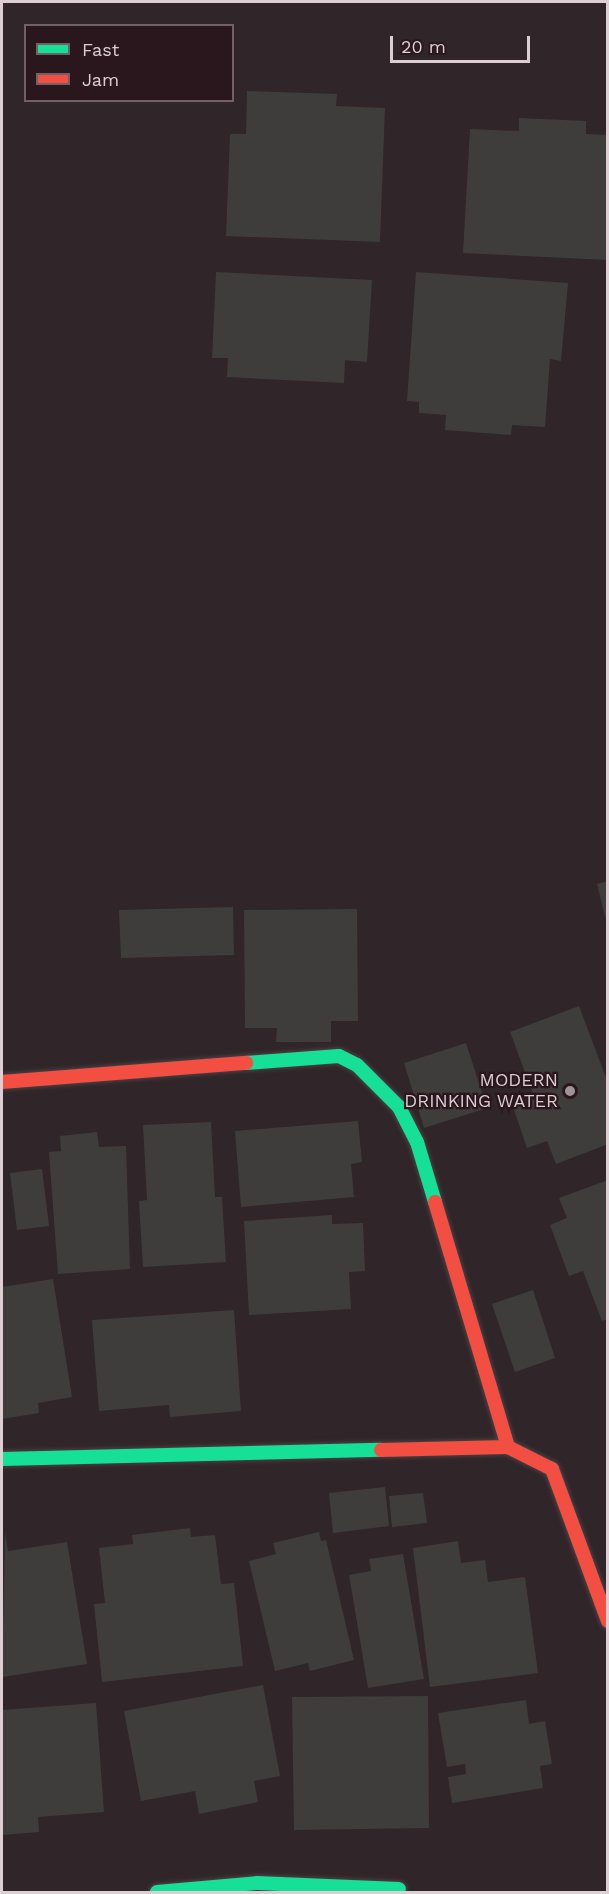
<!DOCTYPE html>
<html>
<head>
<meta charset="utf-8">
<style>
	body { margin:0 }
	#map { position:relative; width:609px; height:1894px; overflow:hidden; background:#302529; font-family:"Work Sans",sans-serif }
	div>[style] { position:absolute }
	[style*='--x'] { left:calc(var(--x)*1px); top:calc(var(--y)*1px); width:calc(var(--w)*1px); rotate:calc(var(--a)*1deg) }
	.building>* { inset:0; background:#3e3d3c }
	.roads { filter:drop-shadow(0 0 2px #4a4144) drop-shadow(0 0 2px #4a4144) }
	.fast>* { height:14px; margin:-7px; padding:0 7px; transform-origin:7px; border-radius:7px; background:#16e098 }
	.jam>* { height:14px; margin:-7px; padding:0 7px; transform-origin:7px; border-radius:7px; background:#f24e42 }
	.dots>* { width:16px; height:16px; translate:-50% -50%; box-sizing:border-box; border:3px solid #2a171e; border-radius:50% }
	span { translate:-50% -50%; white-space:nowrap; text-align:center; line-height:1.15; -webkit-text-stroke:4.5px #2a171e; paint-order:stroke }
	.poi-label { font-size:18px; color:#dcced3 }
	.right { translate:-100% -50%; text-align:right }
	.frame { position:absolute; inset:0; border:3px solid #dcced3; pointer-events:none }
	.legend { position:absolute; left:24px; top:24px; width:210px; height:78px; box-sizing:border-box; background:#2a171e; border:2px solid #716066; margin:0; padding:8px 10px; list-style:none; font-size:18px; color:#dcced3 }
	.legend li { display:flex; align-items:center; gap:12px; height:30px }
	.legend b { width:30px; border:2px solid #716066 }
	.scale { position:absolute; left:390px; top:36px; width:140px; height:27px; box-sizing:border-box; border:3px solid #dcced3; border-top:0; padding-left:8px; font-size:18px; line-height:21px; white-space:nowrap; color:#dcced3; -webkit-text-stroke:4px #2a171e; paint-order:stroke }
</style>
</head>
<body>
<div id="map">
	<div class="building">
		<div style="clip-path:polygon(247px 91px,337px 94px,336px 106px,385px 108px,380px 242px,226px 236px,230px 134px,246px 134px)"></div>
		<div style="clip-path:polygon(519px 118px,586px 121px,586px 134px,608px 135px,608px 260px,463px 253px,470px 129px,519px 131px)"></div>
		<div style="clip-path:polygon(216px 272px,372px 280px,367px 362px,345px 360px,344px 383px,227px 377px,228px 358px,212px 358px)"></div>
		<div style="clip-path:polygon(416px 272px,568px 283px,561px 361px,550px 359px,545px 427px,512px 425px,511px 435px,445px 430px,446px 415px,419px 413px,419px 402px,407px 401px)"></div>
		<div style="clip-path:polygon(608px 881px,608px 924px,607px 924px,597px 884px)"></div>
		<div style="clip-path:polygon(233px 907px,234px 955px,121px 958px,119px 910px)"></div>
		<div style="clip-path:polygon(357px 909px,358px 1021px,331px 1021px,331px 1042px,276px 1042px,277px 1028px,245px 1028px,244px 910px)"></div>
		<div style="clip-path:polygon(579px 1006px,608px 1083px,608px 1144px,556px 1164px,547px 1141px,527px 1148px,513px 1107px,535px 1099px,510px 1032px)"></div>
		<div style="clip-path:polygon(466px 1043px,487px 1108px,424px 1128px,404px 1063px)"></div>
		<div style="clip-path:polygon(358px 1121px,362px 1162px,351px 1164px,354px 1197px,241px 1207px,235px 1131px)"></div>
		<div style="clip-path:polygon(211px 1122px,215px 1197px,222px 1197px,226px 1262px,143px 1267px,139px 1201px,147px 1200px,143px 1125px)"></div>
		<div style="clip-path:polygon(97px 1132px,99px 1147px,126px 1146px,130px 1269px,58px 1274px,49px 1152px,61px 1151px,60px 1136px)"></div>
		<div style="clip-path:polygon(42px 1169px,49px 1226px,17px 1230px,10px 1173px)"></div>
		<div style="clip-path:polygon(608px 1180px,608px 1319px,602px 1321px,583px 1271px,569px 1276px,550px 1225px,567px 1218px,559px 1198px)"></div>
		<div style="clip-path:polygon(332px 1215px,332px 1224px,363px 1223px,365px 1271px,349px 1272px,351px 1309px,249px 1315px,244px 1221px)"></div>
		<div style="clip-path:polygon(53px 1279px,72px 1397px,38px 1403px,39px 1413px,2px 1419px,2px 1287px)"></div>
		<div style="clip-path:polygon(533px 1290px,555px 1358px,515px 1372px,492px 1304px)"></div>
		<div style="clip-path:polygon(234px 1310px,241px 1411px,170px 1417px,169px 1405px,99px 1411px,92px 1320px)"></div>
		<div style="clip-path:polygon(385px 1487px,389px 1526px,333px 1533px,329px 1493px)"></div>
		<div style="clip-path:polygon(423px 1493px,427px 1523px,392px 1527px,389px 1496px)"></div>
		<div style="clip-path:polygon(190px 1528px,191px 1537px,215px 1535px,221px 1584px,234px 1583px,243px 1666px,102px 1682px,94px 1604px,105px 1603px,99px 1548px,133px 1544px,132px 1535px)"></div>
		<div style="clip-path:polygon(5px 1532px,8px 1551px,67px 1542px,87px 1664px,2px 1677px)"></div>
		<div style="clip-path:polygon(319px 1532px,321px 1541px,326px 1540px,354px 1660px,310px 1671px,308px 1663px,275px 1671px,249px 1561px,276px 1554px,273px 1543px)"></div>
		<div style="clip-path:polygon(458px 1541px,461px 1563px,485px 1560px,488px 1582px,525px 1577px,538px 1673px,430px 1687px,413px 1548px)"></div>
		<div style="clip-path:polygon(403px 1554px,424px 1679px,368px 1688px,349px 1575px,371px 1571px,369px 1559px)"></div>
		<div style="clip-path:polygon(263px 1685px,280px 1776px,254px 1781px,258px 1802px,199px 1814px,195px 1791px,141px 1801px,124px 1711px)"></div>
		<div style="clip-path:polygon(428px 1696px,429px 1828px,294px 1830px,292px 1697px)"></div>
		<div style="clip-path:polygon(526px 1700px,529px 1724px,545px 1721px,552px 1764px,540px 1766px,543px 1788px,452px 1803px,448px 1777px,466px 1774px,465px 1764px,447px 1767px,438px 1713px)"></div>
		<div style="clip-path:polygon(96px 1703px,104px 1812px,38px 1817px,39px 1832px,2px 1835px,2px 1710px)"></div>
	</div>
	<div class="roads">
		<div class="fast">
			<div style="--x:246;--y:1063;--w:93;--a:-4.3"></div>
			<div style="--x:339;--y:1056;--w:20;--a:27"></div>
			<div style="--x:357;--y:1065;--w:59;--a:45"></div>
			<div style="--x:399;--y:1107;--w:39;--a:63"></div>
			<div style="--x:417;--y:1142;--w:63;--a:73.3"></div>
			<div style="--x:2;--y:1459;--w:379;--a:-1.4"></div>
			<div style="--x:157;--y:1892;--w:100;--a:-5.1"></div>
			<div style="--x:257;--y:1883;--w:142;--a:2.4"></div>
		</div>
		<div class="jam">
			<div style="--x:2;--y:1082;--w:245;--a:-4.5"></div>
			<div style="--x:435;--y:1202;--w:256;--a:73.4"></div>
			<div style="--x:381;--y:1450;--w:127;--a:-1.4"></div>
			<div style="--x:508;--y:1447;--w:49;--a:26.6"></div>
			<div style="--x:552;--y:1469;--w:162;--a:69.8"></div>
		</div>
	</div>
	<div class="dots">
		<div style="left:570px;top:1091px;background:#a09398"></div>
	</div>
	<div class="poi-label">
		<span class="right" style="left:558px;top:1091px">MODERN<br>DRINKING WATER</span>
	</div>
	<div class="frame"></div>
	<ul class="legend">
	<li><b style="height:8px;background:#16e098"></b>Fast</li>
	<li><b style="height:8px;background:#f24e42"></b>Jam</li>
	</ul>
	<div class="scale">20 m</div>
</div>
</body>
</html>
